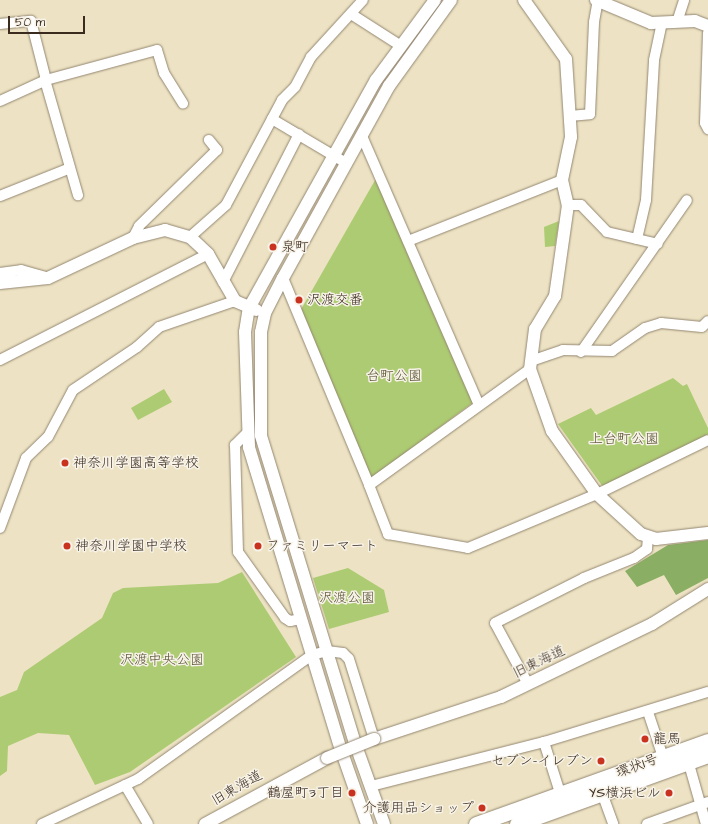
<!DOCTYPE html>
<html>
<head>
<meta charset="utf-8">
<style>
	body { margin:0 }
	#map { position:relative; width:708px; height:824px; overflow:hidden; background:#ede3c4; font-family:"Architects Daughter","Klee One",sans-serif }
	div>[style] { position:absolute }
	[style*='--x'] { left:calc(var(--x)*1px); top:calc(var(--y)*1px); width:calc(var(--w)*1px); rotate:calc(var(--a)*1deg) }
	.green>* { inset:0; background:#adcb72 }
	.forest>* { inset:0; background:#8aaf64 }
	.roads { filter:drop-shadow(0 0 1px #948671) drop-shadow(0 0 1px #948671) }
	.minor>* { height:10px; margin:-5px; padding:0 5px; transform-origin:5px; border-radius:5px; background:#fff }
	.tertiary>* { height:12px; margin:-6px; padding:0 6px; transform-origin:6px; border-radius:6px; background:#fff }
	.primary>* { height:15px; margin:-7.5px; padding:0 7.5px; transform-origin:7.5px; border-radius:7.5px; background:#fff }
	.bridges { filter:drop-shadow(0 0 1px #948671) drop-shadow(0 0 1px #948671) }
	.tertiary-bridge>* { height:12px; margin:-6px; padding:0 6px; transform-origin:6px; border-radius:6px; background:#fff }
	.dots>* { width:11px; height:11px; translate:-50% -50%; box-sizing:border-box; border:2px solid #f7f3e8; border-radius:50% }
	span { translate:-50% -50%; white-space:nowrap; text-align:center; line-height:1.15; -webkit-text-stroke:3px #f7f3e8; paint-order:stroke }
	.poi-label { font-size:14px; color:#3b2a1e }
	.left { translate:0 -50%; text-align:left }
	.right { translate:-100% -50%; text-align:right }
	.park-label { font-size:14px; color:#585233 }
	.street-label { font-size:14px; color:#3b2a1e }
	.scale { position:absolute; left:8px; top:16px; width:77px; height:18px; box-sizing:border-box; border:2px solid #3b2a1e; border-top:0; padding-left:5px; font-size:12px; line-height:14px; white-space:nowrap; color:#3b2a1e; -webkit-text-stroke:3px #f7f3e8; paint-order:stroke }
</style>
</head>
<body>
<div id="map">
	<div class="green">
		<div style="clip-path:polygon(378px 175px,475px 401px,373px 477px,366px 476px,299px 313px)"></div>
		<div style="clip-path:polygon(559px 221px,555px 246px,545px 247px,544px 227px)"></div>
		<div style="clip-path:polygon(673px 378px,683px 386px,687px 384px,708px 428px,708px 436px,603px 487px,558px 424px,591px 408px,596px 415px)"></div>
		<div style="clip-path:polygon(164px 389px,172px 402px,138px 420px,131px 408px)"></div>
		<div style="clip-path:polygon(348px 568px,384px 590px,389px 612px,329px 629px,313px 578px)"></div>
		<div style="clip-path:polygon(242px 572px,296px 657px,130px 772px,95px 785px,69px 735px,38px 733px,8px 746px,7px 771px,0 776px,0 697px,17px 690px,24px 672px,102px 618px,113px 593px,123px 588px,218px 583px)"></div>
	</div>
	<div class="forest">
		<div style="clip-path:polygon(708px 540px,708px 578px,676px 595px,664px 575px,637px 587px,625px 571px,668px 545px)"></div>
	</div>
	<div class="roads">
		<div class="minor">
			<div style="--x:351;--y:14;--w:59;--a:32.6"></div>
			<div style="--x:677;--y:22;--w:23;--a:-72"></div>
			<div style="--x:0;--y:24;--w:31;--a:-6"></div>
			<div style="--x:31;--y:21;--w:61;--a:75.7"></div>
			<div style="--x:708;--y:33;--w:90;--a:91.9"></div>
			<div style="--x:705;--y:123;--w:7;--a:63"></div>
			<div style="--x:45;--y:80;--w:120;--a:74"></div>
			<div style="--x:0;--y:101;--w:51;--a:-24.5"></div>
			<div style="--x:46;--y:80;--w:115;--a:-15.1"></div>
			<div style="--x:157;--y:50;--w:24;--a:73"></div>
			<div style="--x:164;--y:73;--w:36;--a:58"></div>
			<div style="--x:569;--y:116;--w:21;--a:-5"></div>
			<div style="--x:590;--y:114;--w:92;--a:-87.5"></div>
			<div style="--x:594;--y:22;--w:22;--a:-80"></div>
			<div style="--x:272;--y:119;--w:86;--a:30.7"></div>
			<div style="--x:362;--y:136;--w:293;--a:66.5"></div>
			<div style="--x:0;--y:196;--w:73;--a:-21.7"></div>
			<div style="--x:568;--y:205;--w:13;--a:0"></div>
			<div style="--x:581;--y:205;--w:37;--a:46"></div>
			<div style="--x:607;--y:232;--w:52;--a:13.2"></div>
			<div style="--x:190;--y:237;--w:48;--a:-41.6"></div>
			<div style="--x:226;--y:205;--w:119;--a:-61.9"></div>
			<div style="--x:282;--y:100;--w:18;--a:-45"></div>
			<div style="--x:295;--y:87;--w:34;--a:-62"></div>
			<div style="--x:311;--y:57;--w:77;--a:-47.6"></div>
			<div style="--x:133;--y:238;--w:13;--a:-63"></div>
			<div style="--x:139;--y:226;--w:109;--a:-44.3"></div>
			<div style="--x:217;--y:150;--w:13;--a:-129"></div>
			<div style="--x:637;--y:239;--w:40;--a:-77"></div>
			<div style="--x:646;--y:200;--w:140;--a:-86.7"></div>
			<div style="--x:654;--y:60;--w:38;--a:-78"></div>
			<div style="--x:408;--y:241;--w:166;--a:-21.6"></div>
			<div style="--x:0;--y:273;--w:21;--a:-8"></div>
			<div style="--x:21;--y:270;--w:25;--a:16"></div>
			<div style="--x:283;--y:278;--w:224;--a:67.4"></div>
			<div style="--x:223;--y:282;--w:166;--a:-62.8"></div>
			<div style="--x:581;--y:352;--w:185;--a:-55.1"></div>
			<div style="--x:0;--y:360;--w:233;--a:-27"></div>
			<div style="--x:531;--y:361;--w:34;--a:-19"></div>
			<div style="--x:563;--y:350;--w:49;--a:1.2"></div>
			<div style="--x:612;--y:351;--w:40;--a:-34.9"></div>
			<div style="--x:645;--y:328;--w:17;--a:-17"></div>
			<div style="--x:661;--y:323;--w:41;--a:5.6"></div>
			<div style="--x:702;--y:327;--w:8;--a:-45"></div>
			<div style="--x:530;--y:369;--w:198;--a:144.2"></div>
			<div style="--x:369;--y:485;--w:53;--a:68.8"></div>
			<div style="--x:388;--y:534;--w:81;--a:9.9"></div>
			<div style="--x:468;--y:548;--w:140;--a:-22.7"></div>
			<div style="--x:597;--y:494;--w:123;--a:-25.9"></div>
			<div style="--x:246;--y:434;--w:16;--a:135"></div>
			<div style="--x:235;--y:445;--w:107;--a:88.4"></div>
			<div style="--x:238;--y:552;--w:81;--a:54.5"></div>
			<div style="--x:285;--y:618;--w:6;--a:31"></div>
			<div style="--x:290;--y:621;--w:11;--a:-10"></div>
			<div style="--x:0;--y:528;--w:75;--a:-69.6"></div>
			<div style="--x:26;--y:458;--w:30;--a:-44"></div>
			<div style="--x:48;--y:437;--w:53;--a:-62"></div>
			<div style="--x:73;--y:390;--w:77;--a:-33.9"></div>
			<div style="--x:137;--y:347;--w:30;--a:-42"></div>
			<div style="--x:159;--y:327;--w:80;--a:-18.9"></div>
			<div style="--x:528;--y:684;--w:69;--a:-118.4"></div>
			<div style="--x:495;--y:623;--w:100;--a:-26.8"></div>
			<div style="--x:584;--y:578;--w:54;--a:-21.8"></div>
			<div style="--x:634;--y:558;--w:16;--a:-35"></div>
			<div style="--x:647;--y:549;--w:11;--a:-85"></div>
			<div style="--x:648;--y:712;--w:54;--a:71.6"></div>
			<div style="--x:544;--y:742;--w:60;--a:72.5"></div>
			<div style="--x:687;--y:757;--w:70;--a:74.2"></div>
			<div style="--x:125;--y:785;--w:45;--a:59.5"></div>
			<div style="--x:371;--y:786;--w:179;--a:-14.3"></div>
			<div style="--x:544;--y:742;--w:171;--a:-17"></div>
			<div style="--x:602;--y:793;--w:33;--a:70"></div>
			<div style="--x:42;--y:824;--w:106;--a:-25.1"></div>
			<div style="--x:138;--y:779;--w:214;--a:-35.5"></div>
			<div style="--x:312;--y:655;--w:16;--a:-15"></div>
			<div style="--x:327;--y:651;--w:16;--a:7"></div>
			<div style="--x:343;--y:653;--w:8;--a:45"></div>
			<div style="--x:349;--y:659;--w:84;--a:72.6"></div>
			<div style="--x:647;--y:824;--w:65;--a:-19.8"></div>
		</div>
		<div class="tertiary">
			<div style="--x:524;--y:0;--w:72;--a:54.6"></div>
			<div style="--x:566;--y:59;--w:78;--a:86.3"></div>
			<div style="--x:571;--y:137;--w:44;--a:101.8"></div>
			<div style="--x:562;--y:180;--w:26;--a:77"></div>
			<div style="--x:568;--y:205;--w:92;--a:98.1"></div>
			<div style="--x:555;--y:296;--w:39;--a:121"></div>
			<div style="--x:535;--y:329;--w:40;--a:97.1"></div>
			<div style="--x:530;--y:369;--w:66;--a:70.5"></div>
			<div style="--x:552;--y:431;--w:77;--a:54.5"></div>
			<div style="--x:597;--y:494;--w:59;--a:42.3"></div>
			<div style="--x:641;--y:534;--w:16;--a:18"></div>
			<div style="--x:656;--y:539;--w:52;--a:-6.6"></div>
			<div style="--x:596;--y:0;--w:60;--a:22.7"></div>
			<div style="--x:651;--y:23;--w:44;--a:-2.6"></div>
			<div style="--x:695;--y:21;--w:14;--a:21"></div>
			<div style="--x:0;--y:283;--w:48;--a:-5.9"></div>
			<div style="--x:48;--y:278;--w:94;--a:-25.2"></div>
			<div style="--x:133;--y:238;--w:33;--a:-14"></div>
			<div style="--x:165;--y:230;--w:26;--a:16"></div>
			<div style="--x:190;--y:237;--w:25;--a:43"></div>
			<div style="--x:208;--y:254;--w:54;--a:60.1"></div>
			<div style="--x:235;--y:301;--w:23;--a:23"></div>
			<div style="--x:374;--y:739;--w:134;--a:-18.3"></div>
			<div style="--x:501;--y:697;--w:168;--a:-25.8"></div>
			<div style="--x:652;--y:624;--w:66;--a:-32"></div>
			<div style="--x:205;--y:824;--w:139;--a:-28.4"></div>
			<div style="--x:367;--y:824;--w:82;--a:-109.3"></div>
			<div style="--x:340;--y:747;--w:313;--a:-106.9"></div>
			<div style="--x:249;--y:447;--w:115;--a:-92"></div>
			<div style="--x:245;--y:332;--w:24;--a:-81"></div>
			<div style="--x:249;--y:308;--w:261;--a:-60.9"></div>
			<div style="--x:376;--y:80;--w:99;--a:-53.6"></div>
			<div style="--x:384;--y:824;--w:89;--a:-109.7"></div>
			<div style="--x:354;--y:740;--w:319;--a:-107"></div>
			<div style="--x:261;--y:435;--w:103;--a:-90"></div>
			<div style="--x:261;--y:332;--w:19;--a:-78"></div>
			<div style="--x:265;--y:313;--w:39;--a:-63"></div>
			<div style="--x:283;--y:278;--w:219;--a:-61.1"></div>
			<div style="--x:389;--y:86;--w:106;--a:-54.2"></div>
		</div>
		<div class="primary">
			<div style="--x:476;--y:824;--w:246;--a:-19.7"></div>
			<div style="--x:517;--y:824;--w:203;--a:-19.9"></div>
		</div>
	</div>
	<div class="bridges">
		<div class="tertiary-bridge">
			<div style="--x:327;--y:758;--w:51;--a:-22"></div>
		</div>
	</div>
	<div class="dots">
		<div style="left:273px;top:247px;background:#c8321e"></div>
		<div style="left:299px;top:300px;background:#c8321e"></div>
		<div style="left:65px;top:463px;background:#c8321e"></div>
		<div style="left:67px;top:546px;background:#c8321e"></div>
		<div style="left:258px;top:546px;background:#c8321e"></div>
		<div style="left:645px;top:739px;background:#c8321e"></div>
		<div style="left:601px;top:761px;background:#c8321e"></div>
		<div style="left:352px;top:793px;background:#c8321e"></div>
		<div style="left:669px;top:793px;background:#c8321e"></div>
		<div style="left:482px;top:808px;background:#c8321e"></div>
	</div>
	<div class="poi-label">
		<span class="left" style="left:281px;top:247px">泉町</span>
		<span class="left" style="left:307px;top:300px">沢渡交番</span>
		<span class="left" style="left:73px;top:463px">神奈川学園高等学校</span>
		<span class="left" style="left:75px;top:546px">神奈川学園中学校</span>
		<span class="left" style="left:266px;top:546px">ファミリーマート</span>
		<span class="left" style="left:653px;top:739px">龍馬</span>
		<span class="right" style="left:593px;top:761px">セブン-イレブン</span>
		<span class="right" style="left:344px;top:793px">鶴屋町3丁目</span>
		<span class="right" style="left:661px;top:793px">YS横浜ビル</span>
		<span class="right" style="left:474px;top:808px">介護用品ショップ</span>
	</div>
	<div class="park-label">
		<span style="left:394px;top:376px">台町公園</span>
		<span style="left:624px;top:439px">上台町公園</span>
		<span style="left:347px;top:598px">沢渡公園</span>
		<span style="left:162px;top:660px">沢渡中央公園</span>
	</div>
	<div class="street-label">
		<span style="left:539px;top:662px;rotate:-26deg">旧東海道</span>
		<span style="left:637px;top:766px;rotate:-20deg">環状1号</span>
		<span style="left:237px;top:788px;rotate:-30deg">旧東海道</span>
	</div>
	<div class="scale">50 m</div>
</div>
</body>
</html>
